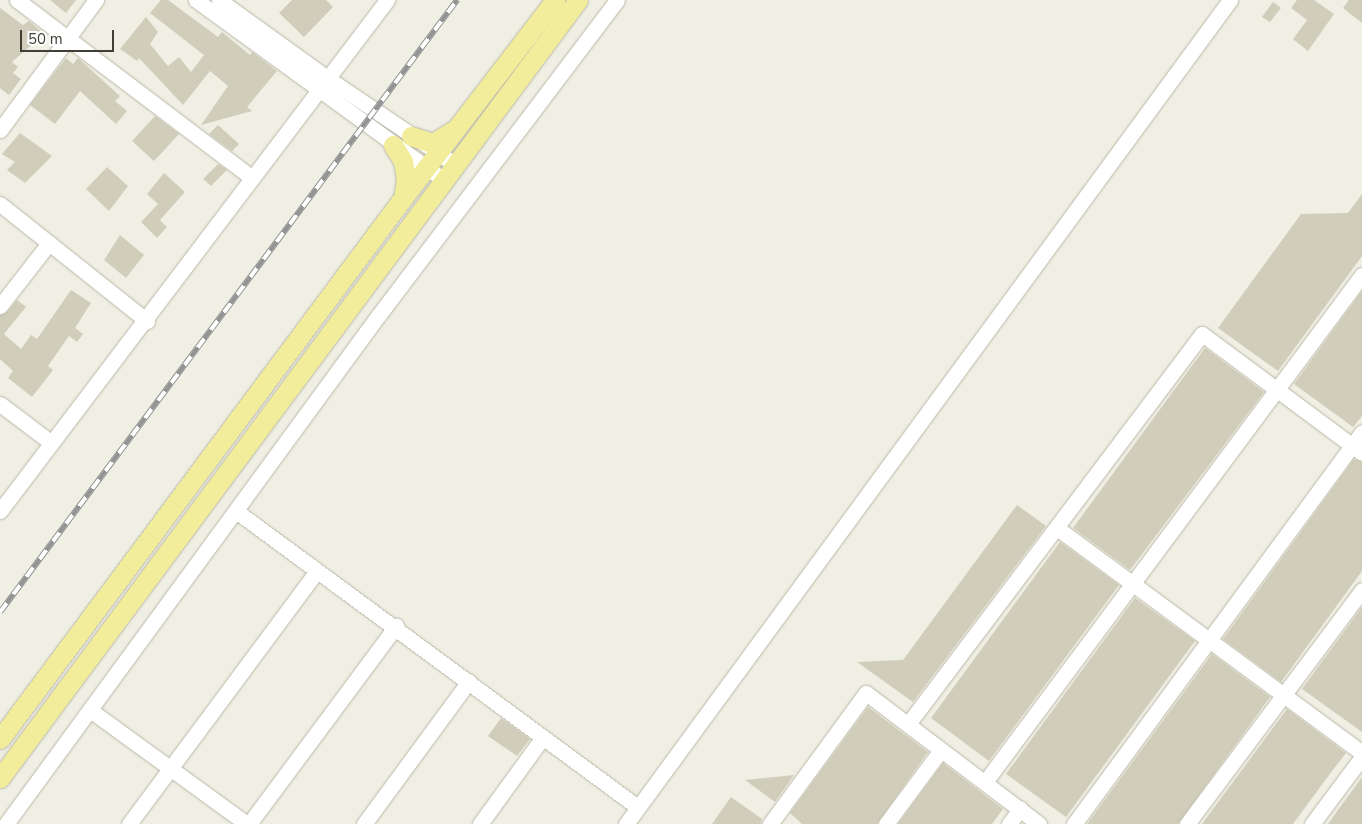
<!DOCTYPE html>
<html>
<head>
<meta charset="utf-8">
<style>
	body { margin:0 }
	#map { position:relative; width:1362px; height:824px; overflow:hidden; background:#f0efe4; font-family:"Nunito Sans",sans-serif }
	div>[style] { position:absolute }
	[style*='--x'] { left:calc(var(--x)*1px); top:calc(var(--y)*1px); width:calc(var(--w)*1px); rotate:calc(var(--a)*1deg) }
	.building>* { inset:0; background:#d0cdbb }
	.roads { filter:drop-shadow(0 0 1px #bab8a8) drop-shadow(0 0 1px #bab8a8) }
	.minor>* { height:15px; margin:-7.5px; padding:0 7.5px; transform-origin:7.5px; border-radius:7.5px; background:#fff }
	.major>* { height:19px; margin:-9.5px; padding:0 9.5px; transform-origin:9.5px; border-radius:9.5px; background:#f2ed9b }
	.rail>* { height:5.5px; margin-top:-2.75px; transform-origin:0; background:repeating-linear-gradient(90deg,#fff 0 11px,#939393 0 22px); box-sizing:border-box; border-block:1px solid #939393 }
	span { translate:-50% -50%; white-space:nowrap; text-align:center; line-height:1.15; -webkit-text-stroke:4px #fff; paint-order:stroke }
	.scale { position:absolute; left:20px; top:30px; width:94px; height:22px; box-sizing:border-box; border:2px solid #413f35; border-top:0; padding-left:6px; font-size:15px; line-height:18px; white-space:nowrap; color:#413f35; -webkit-text-stroke:4px #fff; paint-order:stroke }
</style>
</head>
<body>
<div id="map">
	<div class="building">
		<div style="clip-path:polygon(50px 0,76px 0,66px 13px)"></div>
		<div style="clip-path:polygon(161px 0,168px 0,218px 37px,222px 32px,250px 55px,252px 52px,277px 71px,247px 107px,252px 111px,201px 125px,228px 86px,210px 71px,183px 105px,139px 58px,137px 61px,120px 49px,146px 17px,158px 32px,150px 44px,168px 66px,179px 57px,191px 72px,204px 55px,150px 13px)"></div>
		<div style="clip-path:polygon(292px 0,326px 0,333px 7px,304px 37px,279px 13px)"></div>
		<div style="clip-path:polygon(1297px 0,1314px 0,1334px 14px,1308px 51px,1293px 39px,1307px 20px,1291px 8px)"></div>
		<div style="clip-path:polygon(1349px 0,1362px 0,1362px 23px,1343px 8px)"></div>
		<div style="clip-path:polygon(1273px 2px,1281px 8px,1270px 22px,1262px 17px)"></div>
		<div style="clip-path:polygon(0 8px,23px 25px,29px 21px,44px 34px,12px 62px,18px 67px,13px 73px,21px 79px,9px 95px,0 88px)"></div>
		<div style="clip-path:polygon(66px 58px,73px 64px,78px 58px,120px 96px,115px 101px,127px 111px,116px 124px,80px 91px,55px 124px,30px 105px)"></div>
		<div style="clip-path:polygon(155px 116px,179px 134px,154px 161px,132px 141px)"></div>
		<div style="clip-path:polygon(218px 125px,239px 144px,232px 151px,209px 134px)"></div>
		<div style="clip-path:polygon(20px 133px,52px 156px,25px 183px,7px 170px,15px 162px,2px 154px)"></div>
		<div style="clip-path:polygon(218px 164px,227px 170px,211px 186px,203px 179px)"></div>
		<div style="clip-path:polygon(107px 167px,128px 186px,109px 211px,86px 189px)"></div>
		<div style="clip-path:polygon(164px 173px,185px 192px,160px 220px,167px 227px,157px 238px,141px 222px,158px 204px,147px 194px)"></div>
		<div style="clip-path:polygon(1362px 194px,1362px 256px,1278px 371px,1218px 328px,1301px 214px,1348px 213px)"></div>
		<div style="clip-path:polygon(120px 235px,144px 255px,126px 278px,104px 260px)"></div>
		<div style="clip-path:polygon(71px 290px,91px 303px,75px 328px,83px 334px,77px 342px,69px 336px,48px 366px,53px 370px,32px 397px,8px 378px,13px 371px,0 359px,0 315px,7px 312px,17px 300px,26px 307px,4px 334px,21px 349px,31px 335px,37px 339px)"></div>
		<div style="clip-path:polygon(1362px 291px,1362px 416px,1353px 427px,1294px 384px)"></div>
		<div style="clip-path:polygon(1205px 348px,1264px 392px,1130px 570px,1073px 528px)"></div>
		<div style="clip-path:polygon(1354px 459px,1362px 462px,1362px 571px,1281px 682px,1223px 639px)"></div>
		<div style="clip-path:polygon(1017px 505px,1046px 526px,913px 702px,857px 662px,903px 660px)"></div>
		<div style="clip-path:polygon(1060px 542px,1119px 585px,989px 761px,931px 718px)"></div>
		<div style="clip-path:polygon(1135px 598px,1195px 641px,1066px 817px,1006px 774px)"></div>
		<div style="clip-path:polygon(1362px 607px,1362px 732px,1302px 689px)"></div>
		<div style="clip-path:polygon(1212px 654px,1270px 697px,1178px 824px,1087px 824px)"></div>
		<div style="clip-path:polygon(868px 707px,928px 752px,877px 824px,802px 824px,790px 813px)"></div>
		<div style="clip-path:polygon(1287px 709px,1346px 753px,1332px 771px,1293px 824px,1202px 824px)"></div>
		<div style="clip-path:polygon(501px 718px,530px 739px,517px 756px,488px 736px)"></div>
		<div style="clip-path:polygon(943px 763px,1003px 809px,992px 824px,898px 824px)"></div>
		<div style="clip-path:polygon(794px 775px,775px 802px,745px 780px)"></div>
		<div style="clip-path:polygon(1362px 777px,1362px 824px,1328px 824px,1338px 810px)"></div>
		<div style="clip-path:polygon(731px 797px,762px 819px,761px 824px,712px 824px)"></div>
	</div>
	<div class="roads">
		<div class="minor">
			<div style="--x:17;--y:0;--w:295;--a:37.1"></div>
			<div style="--x:196;--y:0;--w:308;--a:36"></div>
			<div style="--x:219;--y:0;--w:137;--a:35.8"></div>
			<div style="--x:330;--y:80;--w:152;--a:34"></div>
			<div style="--x:0;--y:130;--w:162;--a:-53.6"></div>
			<div style="--x:0;--y:204;--w:188;--a:38.5"></div>
			<div style="--x:0;--y:306;--w:80;--a:-52.1"></div>
			<div style="--x:0;--y:404;--w:63;--a:37.2"></div>
			<div style="--x:0;--y:511;--w:641;--a:-52.86"></div>
			<div style="--x:236;--y:511;--w:499;--a:36.4"></div>
			<div style="--x:1057;--y:528;--w:379;--a:36.4"></div>
			<div style="--x:90;--y:710;--w:194;--a:36"></div>
			<div style="--x:908;--y:724;--w:488;--a:-53"></div>
			<div style="--x:1202;--y:334;--w:199;--a:36.6"></div>
			<div style="--x:985;--y:782;--w:632;--a:-53.37"></div>
			<div style="--x:6;--y:824;--w:630;--a:-53.79"></div>
			<div style="--x:378;--y:316;--w:396;--a:-52.9"></div>
			<div style="--x:129;--y:824;--w:315;--a:-53.4"></div>
			<div style="--x:249;--y:824;--w:247;--a:-53.4"></div>
			<div style="--x:364;--y:824;--w:177;--a:-53.7"></div>
			<div style="--x:480;--y:824;--w:107;--a:-54.1"></div>
			<div style="--x:626;--y:824;--w:1022;--a:-53.76"></div>
			<div style="--x:770;--y:824;--w:162;--a:-53.8"></div>
			<div style="--x:866;--y:693;--w:217;--a:37.1"></div>
			<div style="--x:886;--y:824;--w:92;--a:-53.4"></div>
			<div style="--x:1009;--y:824;--w:19;--a:-54"></div>
			<div style="--x:1074;--y:824;--w:486;--a:-53.7"></div>
			<div style="--x:1187;--y:824;--w:292;--a:-53.2"></div>
			<div style="--x:1312;--y:824;--w:84;--a:-53.3"></div>
		</div>
		<div class="major">
			<div style="--x:411;--y:136;--w:23;--a:18"></div>
			<div style="--x:433;--y:143;--w:22;--a:-32"></div>
			<div style="--x:393;--y:145;--w:19;--a:58"></div>
			<div style="--x:403;--y:161;--w:18;--a:81"></div>
			<div style="--x:406;--y:179;--w:19;--a:99"></div>
			<div style="--x:0;--y:739;--w:675;--a:-53.32"></div>
			<div style="--x:403;--y:198;--w:250;--a:-52.5"></div>
			<div style="--x:0;--y:778;--w:969;--a:-53.39"></div>
		</div>
	</div>
	<div class="rail">
		<div style="--x:0;--y:612;--w:764;--a:-53.25"></div>
	</div>
	<div class="scale">50 m</div>
</div>
</body>
</html>
